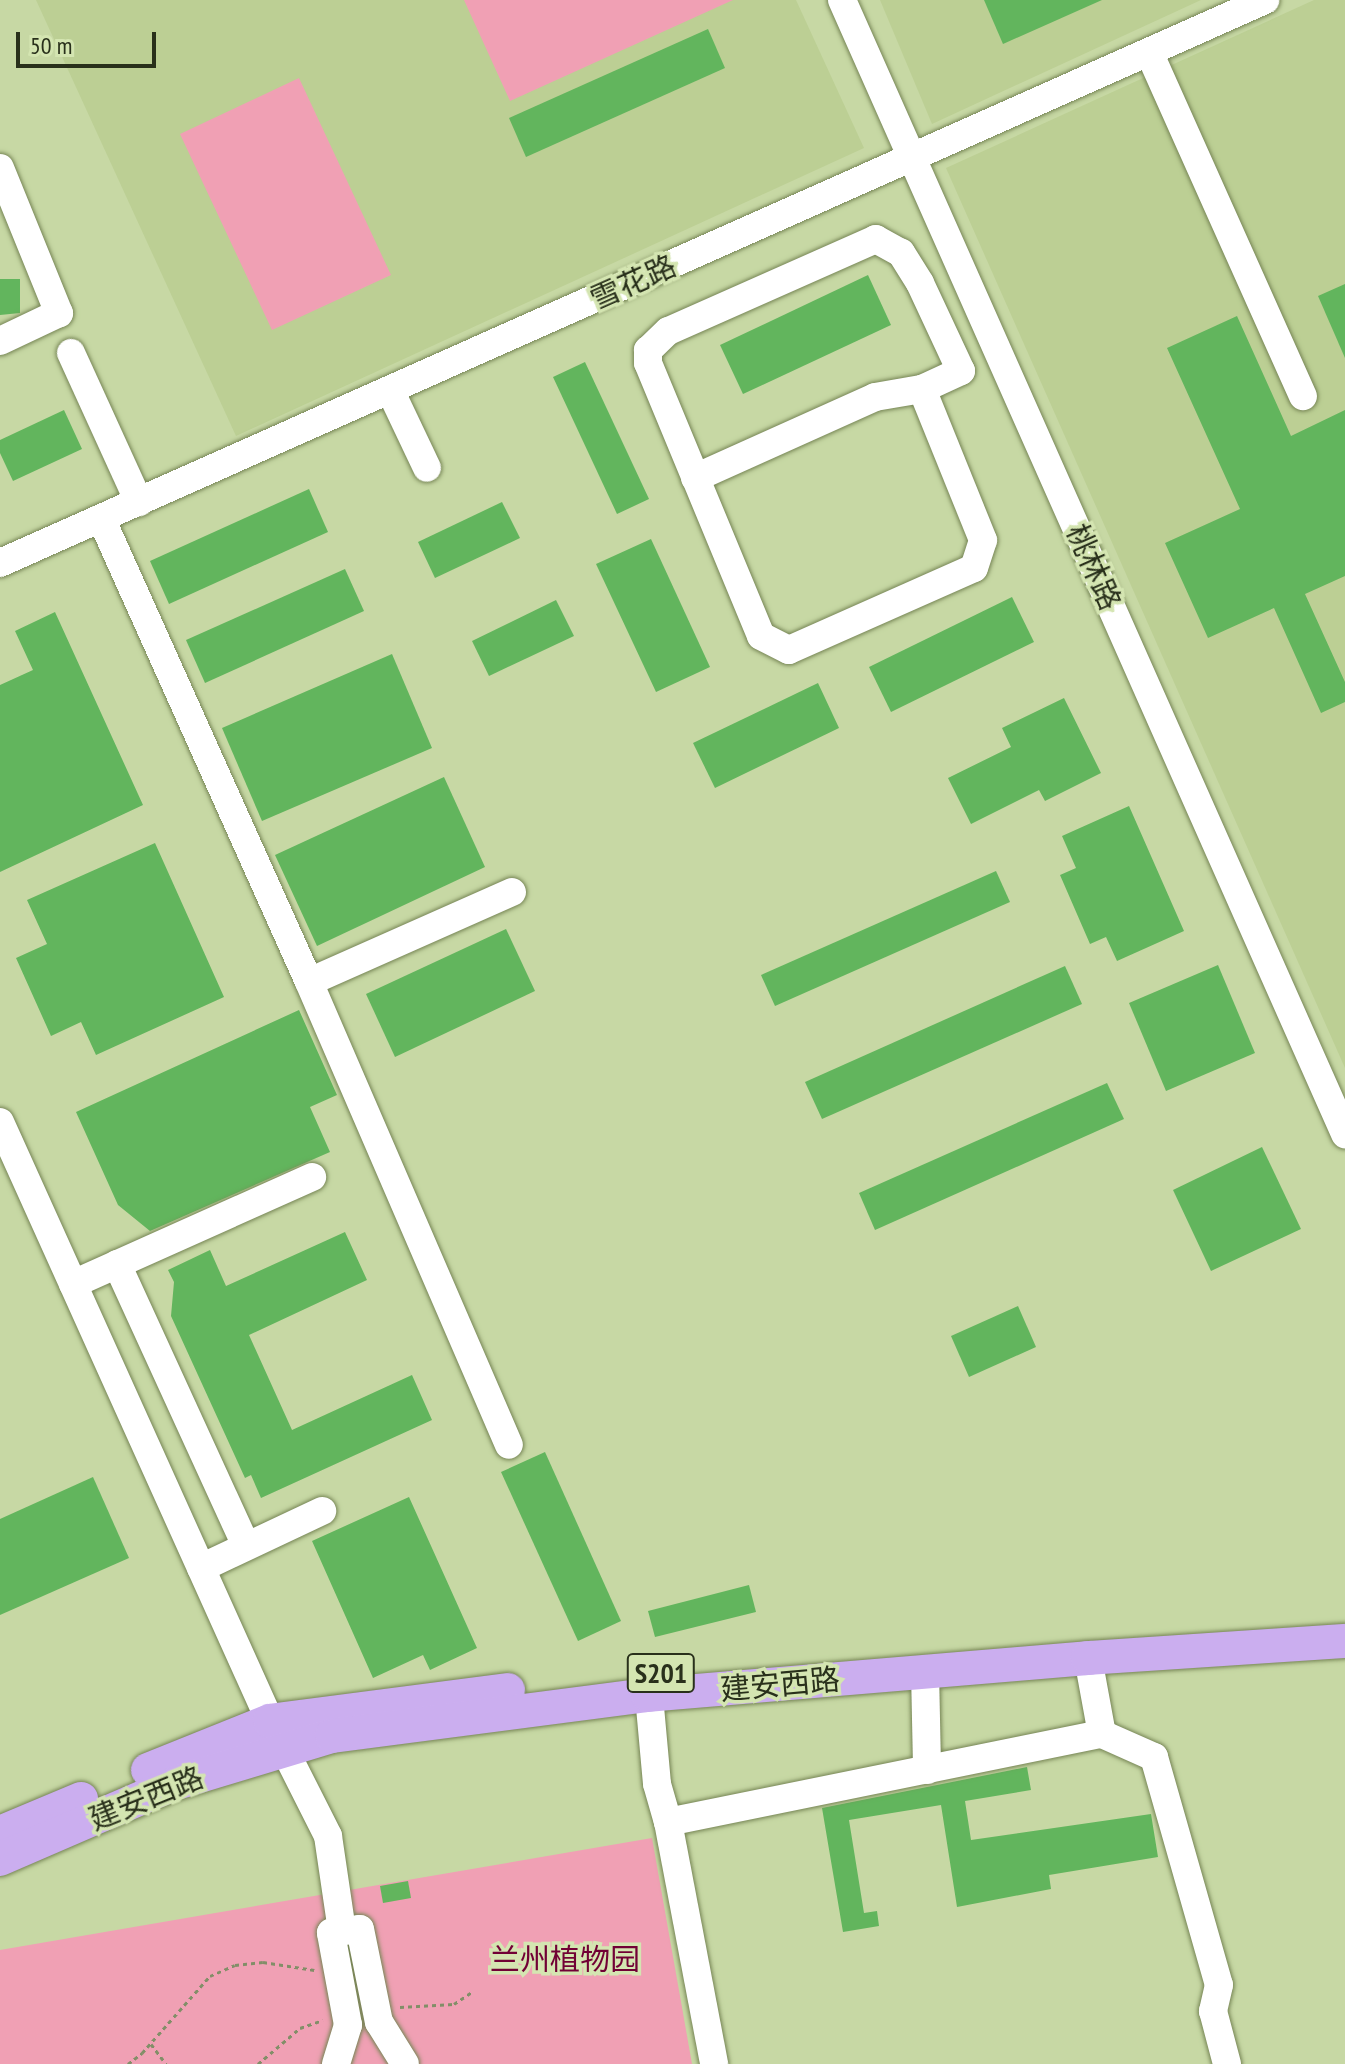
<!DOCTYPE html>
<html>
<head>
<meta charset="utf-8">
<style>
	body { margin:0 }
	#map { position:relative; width:1345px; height:2064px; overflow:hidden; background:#c7d8a4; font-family:"PT Sans Narrow","Noto Sans SC",sans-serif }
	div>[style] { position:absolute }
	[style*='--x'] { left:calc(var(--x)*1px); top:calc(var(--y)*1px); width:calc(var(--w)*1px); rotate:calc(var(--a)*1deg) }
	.built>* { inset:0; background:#bccf94 }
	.green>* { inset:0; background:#f0a0b4 }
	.building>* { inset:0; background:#62b55d }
	.path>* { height:3px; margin-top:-1.5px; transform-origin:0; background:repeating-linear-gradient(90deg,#828e68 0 4px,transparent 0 8px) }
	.roads { filter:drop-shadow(0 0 2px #768555) drop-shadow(0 0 2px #768555) }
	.minor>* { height:28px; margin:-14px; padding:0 14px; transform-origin:14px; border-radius:14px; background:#fff }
	.major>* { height:34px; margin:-17px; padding:0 17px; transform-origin:17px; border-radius:17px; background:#cbaeef }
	span { translate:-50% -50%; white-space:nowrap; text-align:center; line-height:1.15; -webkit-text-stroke:7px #d4e5b1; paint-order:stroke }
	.shield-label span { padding:2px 6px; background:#d4e5b1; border:2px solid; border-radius:6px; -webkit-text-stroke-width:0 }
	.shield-label { font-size:28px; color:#29301b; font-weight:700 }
	.street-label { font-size:30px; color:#29301b }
	.park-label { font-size:30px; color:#710135 }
	.scale { position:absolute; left:16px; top:32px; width:140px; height:36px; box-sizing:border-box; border:4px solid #29301b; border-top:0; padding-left:10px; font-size:24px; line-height:28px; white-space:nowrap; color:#29301b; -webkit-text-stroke:6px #d4e5b1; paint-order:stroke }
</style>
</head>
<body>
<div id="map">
	<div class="built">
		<div style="clip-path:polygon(36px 0,796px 0,864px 148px,236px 436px)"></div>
		<div style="clip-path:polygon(880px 0,1201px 0,932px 124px)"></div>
		<div style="clip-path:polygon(1314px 0,1345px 0,1345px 1068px,946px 168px)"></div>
	</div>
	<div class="green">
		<div style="clip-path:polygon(464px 0,733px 0,510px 101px)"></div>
		<div style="clip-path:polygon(299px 78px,391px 275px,272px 330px,180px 134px)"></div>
		<div style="clip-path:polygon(652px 1838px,692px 2064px,0 2064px,0 1950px)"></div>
	</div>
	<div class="building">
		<div style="clip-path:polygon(984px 0,1102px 0,1003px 44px)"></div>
		<div style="clip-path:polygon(708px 29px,725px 68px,526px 157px,509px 118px)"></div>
		<div style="clip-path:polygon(868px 275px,891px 325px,743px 394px,720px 345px)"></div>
		<div style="clip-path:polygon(0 279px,20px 279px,20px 313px,0 315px)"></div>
		<div style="clip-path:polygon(1345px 284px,1345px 358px,1318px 296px)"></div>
		<div style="clip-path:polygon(1237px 316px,1291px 436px,1345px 410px,1345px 576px,1305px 594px,1345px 682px,1345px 702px,1321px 713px,1274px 608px,1208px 638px,1165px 543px,1240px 509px,1167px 348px)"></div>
		<div style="clip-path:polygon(585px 362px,649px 499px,617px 514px,553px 377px)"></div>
		<div style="clip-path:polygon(64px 410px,82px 449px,13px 481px,0 453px,0 440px)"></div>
		<div style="clip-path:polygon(309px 489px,328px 532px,169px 604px,150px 561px)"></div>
		<div style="clip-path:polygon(502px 502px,520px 538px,435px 578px,418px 542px)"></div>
		<div style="clip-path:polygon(651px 539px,710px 667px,656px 692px,596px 564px)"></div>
		<div style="clip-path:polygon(345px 569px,364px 611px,205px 683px,186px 640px)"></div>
		<div style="clip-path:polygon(1012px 597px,1034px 642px,891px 712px,869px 667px)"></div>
		<div style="clip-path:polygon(556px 600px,574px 636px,489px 676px,472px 641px)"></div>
		<div style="clip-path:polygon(55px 612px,143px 805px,0 872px,0 685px,33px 670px,15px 631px)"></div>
		<div style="clip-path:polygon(392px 654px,432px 748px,262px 821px,222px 728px)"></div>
		<div style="clip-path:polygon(818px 683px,839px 728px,715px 788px,693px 743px)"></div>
		<div style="clip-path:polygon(1064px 698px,1101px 773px,1045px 801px,1039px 790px,971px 824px,948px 778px,1011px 747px,1002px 728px)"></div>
		<div style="clip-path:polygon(444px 777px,485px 867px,317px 946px,275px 855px)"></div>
		<div style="clip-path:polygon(1129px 806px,1184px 931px,1117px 961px,1106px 937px,1090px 944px,1060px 875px,1076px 868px,1062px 836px)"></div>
		<div style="clip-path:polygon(155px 843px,224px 997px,96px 1055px,81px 1022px,51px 1036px,16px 958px,47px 944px,27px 900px)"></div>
		<div style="clip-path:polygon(996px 871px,1010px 902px,775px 1006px,761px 975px)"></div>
		<div style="clip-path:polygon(506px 929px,535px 991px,395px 1057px,366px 994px)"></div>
		<div style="clip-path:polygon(1218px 965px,1255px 1053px,1166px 1091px,1129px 1003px)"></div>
		<div style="clip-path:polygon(1065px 966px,1082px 1004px,822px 1119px,805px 1082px)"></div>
		<div style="clip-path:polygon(299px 1010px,337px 1095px,310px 1107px,330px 1152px,150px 1231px,118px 1205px,76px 1112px)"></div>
		<div style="clip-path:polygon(1107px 1083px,1124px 1119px,875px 1230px,859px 1193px)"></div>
		<div style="clip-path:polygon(1262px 1147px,1301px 1229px,1211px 1271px,1173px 1190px)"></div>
		<div style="clip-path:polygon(345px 1232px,367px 1280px,249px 1335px,292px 1430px,412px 1375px,432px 1420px,261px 1498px,251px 1475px,245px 1478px,171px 1316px,174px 1282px,168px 1270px,210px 1250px,226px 1286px)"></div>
		<div style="clip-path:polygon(1018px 1306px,1036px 1347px,969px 1377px,951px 1336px)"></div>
		<div style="clip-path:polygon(545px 1452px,621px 1621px,578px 1641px,501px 1472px)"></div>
		<div style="clip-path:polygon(93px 1477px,129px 1558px,0 1615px,0 1519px)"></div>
		<div style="clip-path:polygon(409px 1497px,477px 1648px,430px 1670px,423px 1655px,373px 1678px,312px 1541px)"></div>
		<div style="clip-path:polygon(749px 1585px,756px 1612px,655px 1637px,648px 1611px)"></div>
		<div style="clip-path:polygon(1027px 1767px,1031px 1790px,965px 1801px,971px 1840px,1151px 1814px,1158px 1857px,1049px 1875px,1051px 1889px,957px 1907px,941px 1805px,849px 1820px,864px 1913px,877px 1911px,879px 1926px,843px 1932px,822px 1808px)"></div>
		<div style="clip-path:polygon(408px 1881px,411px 1898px,383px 1903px,380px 1886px)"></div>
	</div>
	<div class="path">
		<div style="--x:400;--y:2007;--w:54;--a:-3.2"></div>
		<div style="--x:454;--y:2004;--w:22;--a:-34"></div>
		<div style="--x:151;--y:2044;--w:25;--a:53"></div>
		<div style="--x:128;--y:2064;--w:18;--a:-38"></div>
		<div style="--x:142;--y:2053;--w:103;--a:-48.6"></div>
		<div style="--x:210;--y:1976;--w:27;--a:-24"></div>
		<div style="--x:235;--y:1965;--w:28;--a:-6"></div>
		<div style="--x:263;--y:1962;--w:52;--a:8.9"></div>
		<div style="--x:258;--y:2064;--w:55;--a:-40.6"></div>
		<div style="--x:300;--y:2028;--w:24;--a:-19"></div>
	</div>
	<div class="roads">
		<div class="minor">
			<div style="--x:842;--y:0;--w:1241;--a:66.08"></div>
			<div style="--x:1149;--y:52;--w:377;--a:65.9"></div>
			<div style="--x:0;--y:168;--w:157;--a:67.9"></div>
			<div style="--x:59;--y:313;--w:65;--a:154.6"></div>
			<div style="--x:71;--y:353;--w:164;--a:65.5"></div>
			<div style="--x:390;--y:390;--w:86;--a:64.6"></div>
			<div style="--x:695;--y:478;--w:197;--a:-24.2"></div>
			<div style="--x:875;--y:397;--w:48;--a:-9.7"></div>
			<div style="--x:922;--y:389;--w:43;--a:-24.8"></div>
			<div style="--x:961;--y:371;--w:97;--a:-115"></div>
			<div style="--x:920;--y:283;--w:36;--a:-122"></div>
			<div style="--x:901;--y:253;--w:29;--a:-151"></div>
			<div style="--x:876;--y:239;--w:227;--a:156.1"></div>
			<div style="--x:668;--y:331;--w:28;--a:136"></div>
			<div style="--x:648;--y:350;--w:13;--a:90"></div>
			<div style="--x:648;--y:363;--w:295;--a:67.5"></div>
			<div style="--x:761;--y:636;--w:31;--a:27"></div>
			<div style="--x:789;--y:650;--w:202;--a:-23.9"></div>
			<div style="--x:974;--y:568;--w:29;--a:-72"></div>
			<div style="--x:983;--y:540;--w:163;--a:-112"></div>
			<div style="--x:101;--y:518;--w:508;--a:65.85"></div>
			<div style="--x:309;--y:982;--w:504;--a:66.64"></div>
			<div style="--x:0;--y:563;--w:1385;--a:-23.99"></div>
			<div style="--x:309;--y:982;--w:222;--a:-23.9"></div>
			<div style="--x:0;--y:1122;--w:657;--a:65.74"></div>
			<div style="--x:270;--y:1721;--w:129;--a:63.2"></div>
			<div style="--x:328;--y:1836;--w:96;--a:81.6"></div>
			<div style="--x:117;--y:1264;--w:310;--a:65.4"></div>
			<div style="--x:73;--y:1284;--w:262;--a:-24.1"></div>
			<div style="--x:201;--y:1568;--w:134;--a:-25.2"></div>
			<div style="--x:1088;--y:1658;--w:77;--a:79.6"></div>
			<div style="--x:1102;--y:1734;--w:57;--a:23.9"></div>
			<div style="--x:1154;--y:1757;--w:237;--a:74.1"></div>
			<div style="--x:1219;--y:1985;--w:27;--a:103"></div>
			<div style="--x:1213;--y:2011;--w:55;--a:75.2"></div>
			<div style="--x:925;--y:1671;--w:99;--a:88.8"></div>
			<div style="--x:647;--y:1674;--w:110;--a:84.8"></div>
			<div style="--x:657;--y:1784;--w:40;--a:74"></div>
			<div style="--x:668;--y:1822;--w:246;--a:79.2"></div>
			<div style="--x:668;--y:1822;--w:443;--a:-11.5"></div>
			<div style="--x:336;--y:2064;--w:41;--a:-72.9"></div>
			<div style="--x:348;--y:2025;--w:94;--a:-100.5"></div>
			<div style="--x:331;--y:1933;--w:29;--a:-8"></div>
			<div style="--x:360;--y:1929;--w:95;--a:78.5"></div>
			<div style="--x:379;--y:2022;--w:49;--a:58.2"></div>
		</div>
		<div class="major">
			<div style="--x:148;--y:1770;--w:131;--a:-21.9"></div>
			<div style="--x:270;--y:1721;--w:240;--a:-7.4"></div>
			<div style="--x:0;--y:1833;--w:88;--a:-22.8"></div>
			<div style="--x:0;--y:1859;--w:192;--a:-23.4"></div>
			<div style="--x:176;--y:1783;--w:163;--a:-16.8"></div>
			<div style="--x:332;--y:1736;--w:319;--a:-7.4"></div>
			<div style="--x:648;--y:1695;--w:442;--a:-4.8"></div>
			<div style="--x:1088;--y:1658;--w:258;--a:-3.8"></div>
		</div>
	</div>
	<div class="shield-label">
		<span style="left:661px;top:1673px">S201</span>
	</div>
	<div class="street-label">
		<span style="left:633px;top:282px;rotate:-24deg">雪花路</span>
		<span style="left:1094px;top:567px;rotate:66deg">桃林路</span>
		<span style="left:780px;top:1684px;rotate:-5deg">建安西路</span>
		<span style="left:146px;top:1798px;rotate:-22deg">建安西路</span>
	</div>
	<div class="park-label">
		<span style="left:565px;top:1959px">兰州植物园</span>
	</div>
	<div class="scale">50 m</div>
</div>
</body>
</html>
